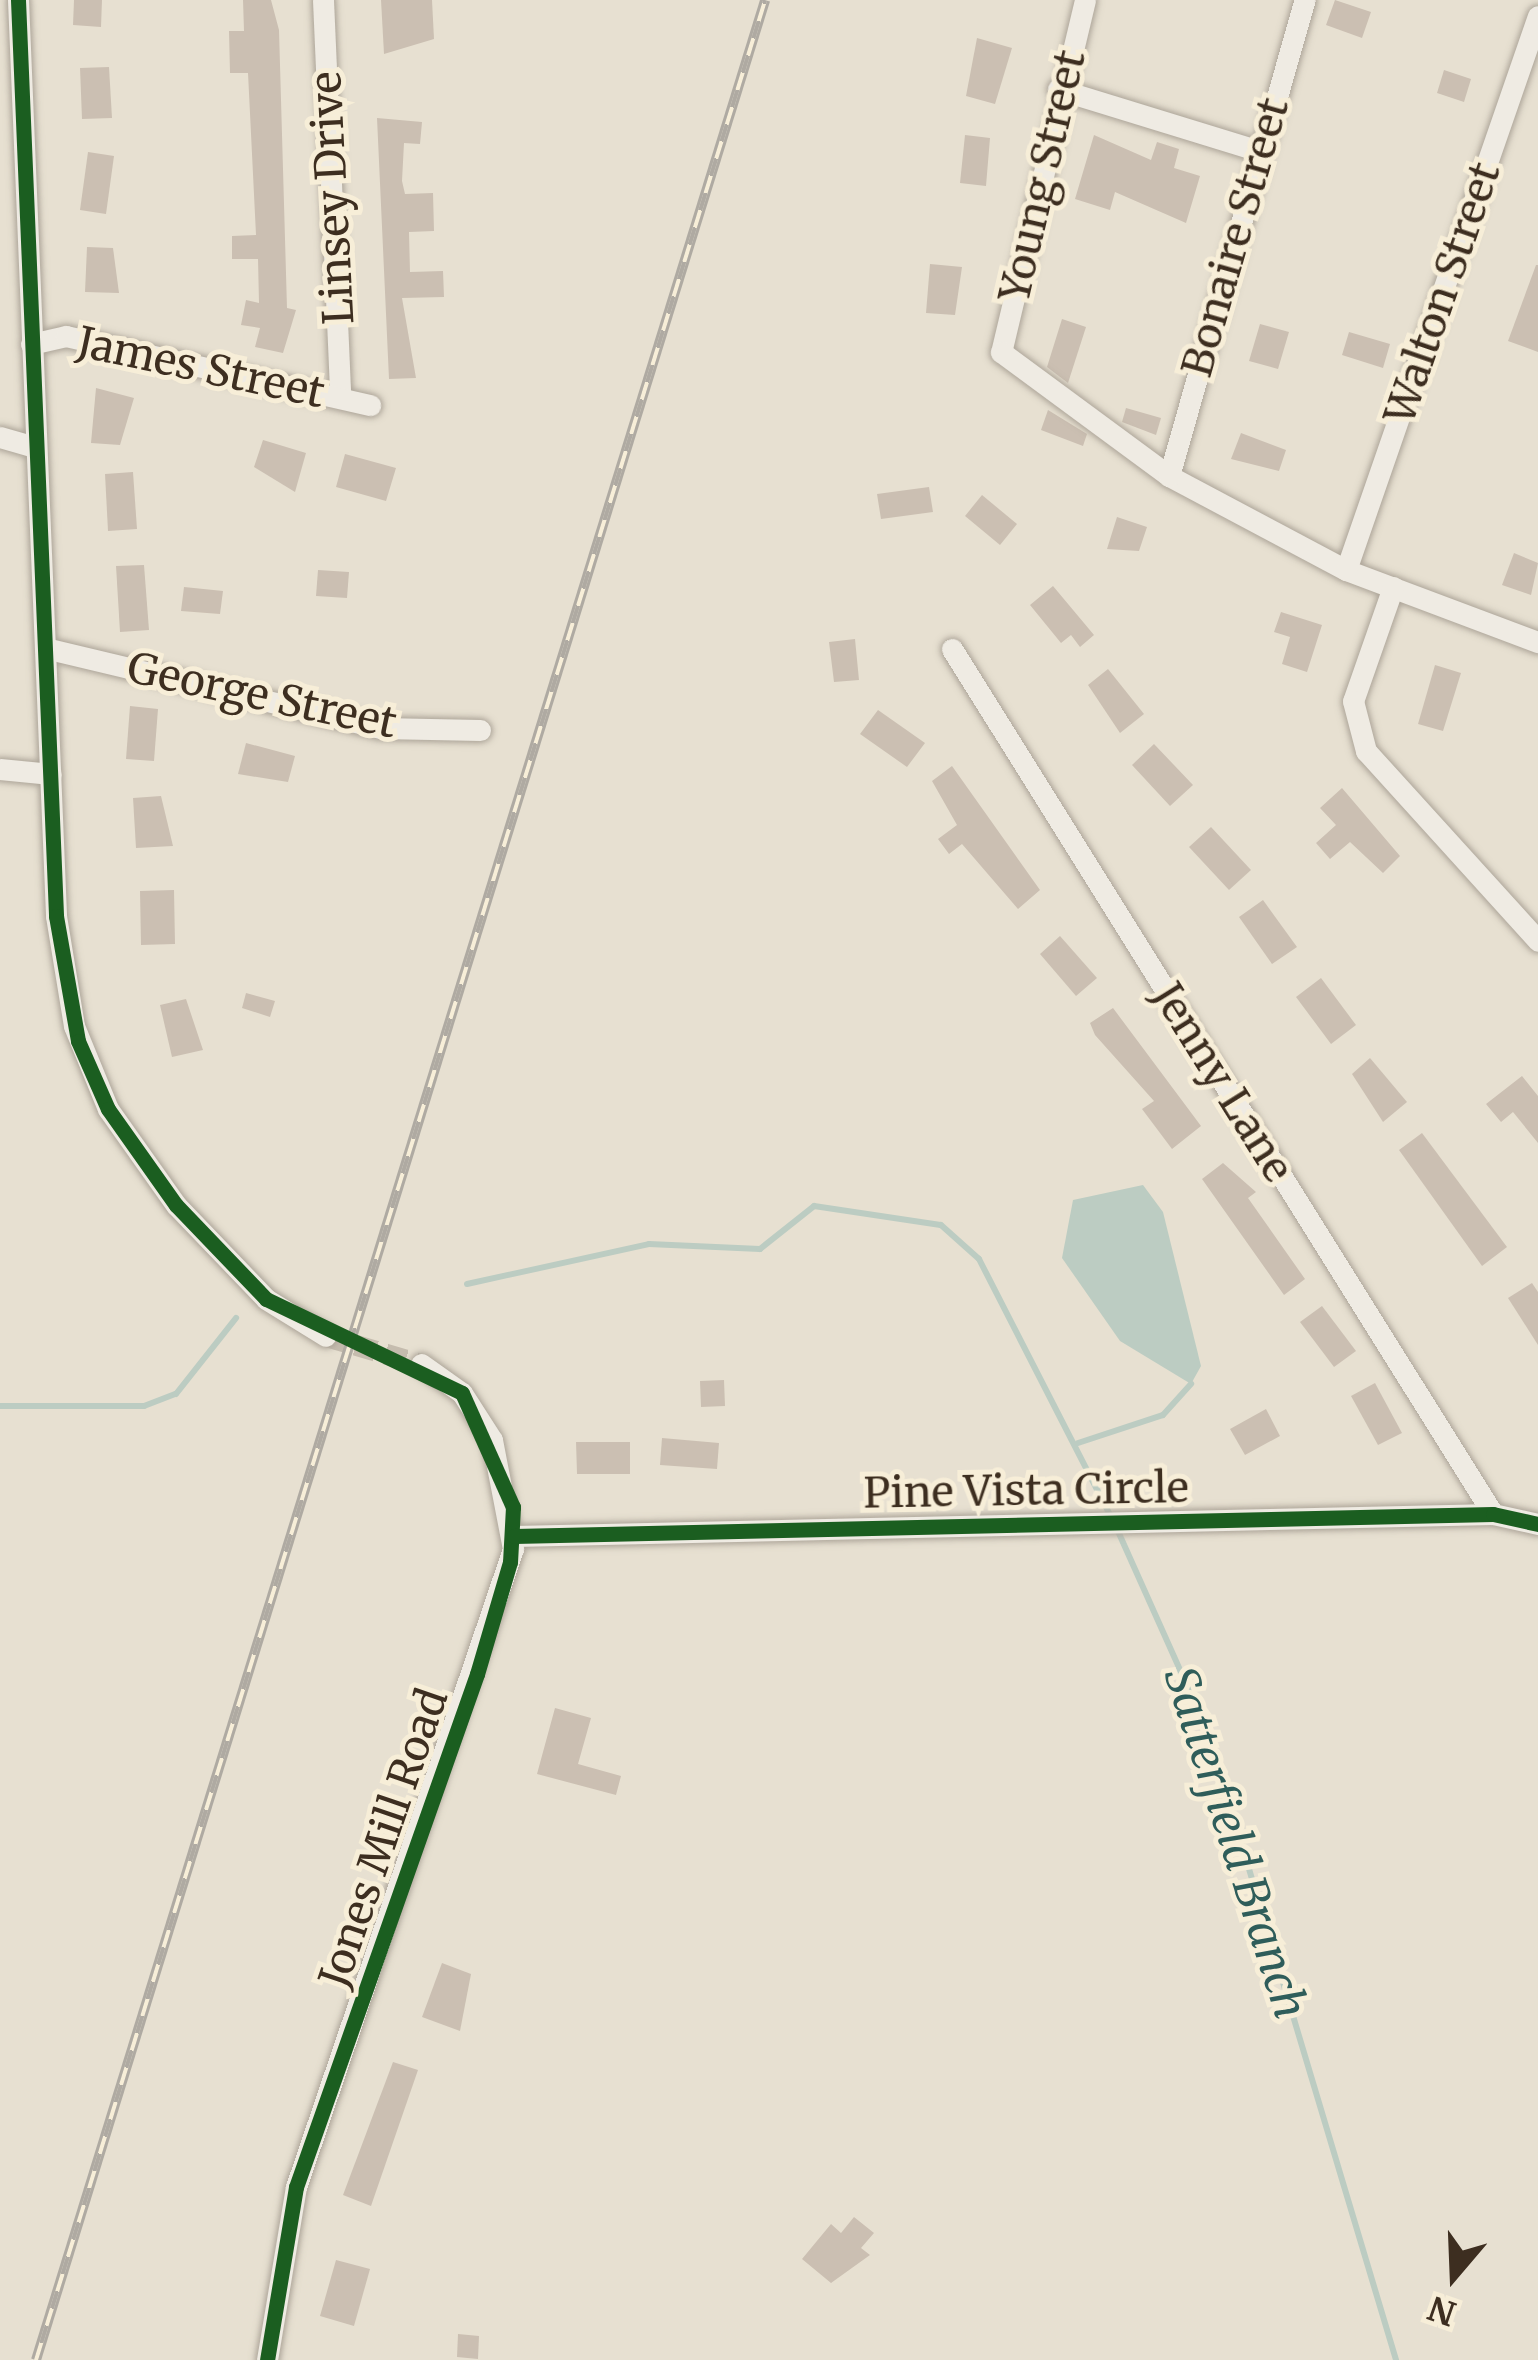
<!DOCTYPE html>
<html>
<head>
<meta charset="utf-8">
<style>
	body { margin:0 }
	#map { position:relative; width:1538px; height:2360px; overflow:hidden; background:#e7e0d1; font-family:Merriweather,serif }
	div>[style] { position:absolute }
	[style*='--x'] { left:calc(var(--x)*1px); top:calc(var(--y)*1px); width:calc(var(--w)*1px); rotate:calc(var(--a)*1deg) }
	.water>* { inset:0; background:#bcccc2 }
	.stream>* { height:6px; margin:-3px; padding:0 3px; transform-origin:3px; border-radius:3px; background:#bcccc2 }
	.building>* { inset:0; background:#cbbfb2 }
	.minor-tunnel>* { height:21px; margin-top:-10.5px; transform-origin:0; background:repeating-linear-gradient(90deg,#c5bcae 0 21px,transparent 0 31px) }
	.roads { filter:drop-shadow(0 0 3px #ada599) drop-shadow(0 0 3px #ada599) }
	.minor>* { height:21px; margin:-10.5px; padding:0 10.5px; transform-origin:10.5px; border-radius:10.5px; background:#efebe3 }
	.rail>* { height:10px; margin-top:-5px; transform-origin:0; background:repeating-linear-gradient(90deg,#f7eed8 0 18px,#afaaa2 0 36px); box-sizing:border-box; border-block:3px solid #afaaa2 }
	.cycleway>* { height:15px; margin:-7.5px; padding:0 7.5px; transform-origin:7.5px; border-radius:7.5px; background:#1b5e20 }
	span { translate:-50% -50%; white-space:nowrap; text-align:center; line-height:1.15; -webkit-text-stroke:10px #f7eed8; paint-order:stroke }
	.street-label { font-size:42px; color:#3d2e20 }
	.water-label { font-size:45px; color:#2f5d5a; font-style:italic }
	.north { position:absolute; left:1394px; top:2216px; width:120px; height:120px; -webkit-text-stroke:9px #f7eed8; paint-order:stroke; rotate:199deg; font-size:33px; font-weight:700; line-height:48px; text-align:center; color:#3d2e20 }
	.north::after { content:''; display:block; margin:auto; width:42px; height:54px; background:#3d2e20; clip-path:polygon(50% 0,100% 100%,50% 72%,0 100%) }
</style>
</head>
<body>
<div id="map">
	<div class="water">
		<div style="clip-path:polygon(1143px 1185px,1163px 1212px,1201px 1366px,1191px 1384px,1120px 1341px,1062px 1258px,1073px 1200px)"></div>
	</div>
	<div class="stream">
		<div style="--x:467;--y:1284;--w:186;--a:-12.4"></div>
		<div style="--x:649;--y:1244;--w:111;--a:2.6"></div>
		<div style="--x:760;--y:1249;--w:69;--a:-38.5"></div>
		<div style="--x:814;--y:1206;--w:128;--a:8.5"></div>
		<div style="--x:941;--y:1225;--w:51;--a:41.8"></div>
		<div style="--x:979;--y:1259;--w:290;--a:62.9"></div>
		<div style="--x:0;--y:1406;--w:144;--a:0"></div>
		<div style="--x:144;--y:1406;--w:34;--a:-21"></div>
		<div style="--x:176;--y:1394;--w:97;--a:-51.7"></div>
		<div style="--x:1078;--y:1443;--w:89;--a:-18.2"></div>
		<div style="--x:1163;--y:1415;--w:42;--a:-47.9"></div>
		<div style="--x:1117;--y:1529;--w:222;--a:65.9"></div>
		<div style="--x:1208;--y:1732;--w:656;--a:73.33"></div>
	</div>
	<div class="building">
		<div style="clip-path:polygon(74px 0,102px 0,101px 27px,73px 25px)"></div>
		<div style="clip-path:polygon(243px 0,271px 0,279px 30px,287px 308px,296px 310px,283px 353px,255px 347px,260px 328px,241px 325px,246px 300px,259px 303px,258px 259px,232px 259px,232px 236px,256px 235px,248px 73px,230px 73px,229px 31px,244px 31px)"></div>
		<div style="clip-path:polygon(381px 0,432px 0,434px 39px,384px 54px)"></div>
		<div style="clip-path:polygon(1335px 0,1371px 12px,1362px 38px,1326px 25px)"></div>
		<div style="clip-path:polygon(977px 38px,1012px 48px,995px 104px,966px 96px)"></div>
		<div style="clip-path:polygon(109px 67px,112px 118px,82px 119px,80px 68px)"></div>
		<div style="clip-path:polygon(1444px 70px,1471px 79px,1464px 102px,1437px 93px)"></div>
		<div style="clip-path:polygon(377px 118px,422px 122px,420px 144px,404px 143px,402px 181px,405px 194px,433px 193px,434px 231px,409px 232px,410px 272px,443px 271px,444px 297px,402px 298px,416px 378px,389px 379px)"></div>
		<div style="clip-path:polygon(965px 135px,990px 138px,986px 186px,960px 183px)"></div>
		<div style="clip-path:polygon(1094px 135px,1151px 160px,1157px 142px,1179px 149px,1174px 168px,1200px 176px,1186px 223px,1115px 192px,1110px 210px,1075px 199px)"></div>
		<div style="clip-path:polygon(88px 152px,114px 156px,106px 214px,80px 210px)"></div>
		<div style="clip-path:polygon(87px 247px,113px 248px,119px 293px,85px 292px)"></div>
		<div style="clip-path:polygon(930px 264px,962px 267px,955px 315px,926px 313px)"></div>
		<div style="clip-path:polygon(1536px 265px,1538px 265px,1538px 352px,1508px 341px)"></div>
		<div style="clip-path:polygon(1062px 319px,1086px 327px,1068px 383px,1047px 367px)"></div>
		<div style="clip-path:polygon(1260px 324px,1289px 332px,1278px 369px,1249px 361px)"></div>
		<div style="clip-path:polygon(1349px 332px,1390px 344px,1383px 368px,1342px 355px)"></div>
		<div style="clip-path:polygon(96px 388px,134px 398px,120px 445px,91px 443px)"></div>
		<div style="clip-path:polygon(1126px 408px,1161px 418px,1156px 435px,1122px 422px)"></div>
		<div style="clip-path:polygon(1048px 410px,1087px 434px,1083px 446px,1041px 430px)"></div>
		<div style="clip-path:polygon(1241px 433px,1286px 450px,1279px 471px,1231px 459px)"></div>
		<div style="clip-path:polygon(263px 440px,306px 453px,295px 492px,254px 467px)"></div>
		<div style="clip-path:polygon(345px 454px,396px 468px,386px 501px,336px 487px)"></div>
		<div style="clip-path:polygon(133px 472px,137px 529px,108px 531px,105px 474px)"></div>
		<div style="clip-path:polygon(929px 487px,933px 512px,881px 519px,877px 494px)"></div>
		<div style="clip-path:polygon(982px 495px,1017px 524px,1000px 545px,965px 516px)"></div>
		<div style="clip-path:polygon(1117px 517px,1147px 527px,1139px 551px,1107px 549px)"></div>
		<div style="clip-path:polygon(1514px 553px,1538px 563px,1531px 595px,1502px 585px)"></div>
		<div style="clip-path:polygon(144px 565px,149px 630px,120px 632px,116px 566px)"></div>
		<div style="clip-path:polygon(318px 570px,349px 572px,347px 598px,316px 596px)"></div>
		<div style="clip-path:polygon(1053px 586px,1094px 635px,1080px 647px,1071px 635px,1061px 643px,1030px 605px)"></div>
		<div style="clip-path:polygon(184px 587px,223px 591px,220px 614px,181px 611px)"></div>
		<div style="clip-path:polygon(1281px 612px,1322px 625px,1307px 672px,1282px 664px,1290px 637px,1274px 632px)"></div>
		<div style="clip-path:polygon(855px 639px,859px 680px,834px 682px,829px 642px)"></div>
		<div style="clip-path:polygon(1435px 665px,1461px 673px,1443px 731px,1418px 724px)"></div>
		<div style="clip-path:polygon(1108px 669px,1144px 714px,1120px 733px,1088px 685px)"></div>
		<div style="clip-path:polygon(130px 706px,158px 709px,154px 761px,126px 759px)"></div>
		<div style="clip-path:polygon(878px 710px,925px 743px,907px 767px,860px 734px)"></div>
		<div style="clip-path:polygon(246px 743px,295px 756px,288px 782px,238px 774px)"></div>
		<div style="clip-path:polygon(1154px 744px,1193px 785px,1170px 806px,1132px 765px)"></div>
		<div style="clip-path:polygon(952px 766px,1040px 890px,1018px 909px,962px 844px,949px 854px,938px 839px,957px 825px,932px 781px)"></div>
		<div style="clip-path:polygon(1342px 788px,1400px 856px,1383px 873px,1350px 842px,1330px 859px,1316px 843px,1336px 825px,1320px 808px)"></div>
		<div style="clip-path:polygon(161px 796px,173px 846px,136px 848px,133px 798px)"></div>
		<div style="clip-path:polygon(1211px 827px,1251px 870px,1229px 890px,1189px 847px)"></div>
		<div style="clip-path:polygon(174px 890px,175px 944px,141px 945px,140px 891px)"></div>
		<div style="clip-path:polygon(1263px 900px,1297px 947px,1272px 964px,1239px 917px)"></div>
		<div style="clip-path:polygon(1060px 936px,1097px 978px,1076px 996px,1040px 954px)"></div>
		<div style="clip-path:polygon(1321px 978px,1356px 1025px,1331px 1044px,1296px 997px)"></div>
		<div style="clip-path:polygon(246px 993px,275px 1001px,270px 1017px,242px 1008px)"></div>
		<div style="clip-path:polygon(186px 999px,203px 1050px,172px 1057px,160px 1005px)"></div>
		<div style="clip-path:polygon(1113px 1008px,1201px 1126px,1172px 1149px,1142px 1109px,1154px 1101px,1095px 1035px,1090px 1023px)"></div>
		<div style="clip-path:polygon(1370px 1058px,1407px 1102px,1383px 1122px,1352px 1074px)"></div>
		<div style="clip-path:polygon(1522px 1076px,1538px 1096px,1538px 1143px,1513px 1112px,1501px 1122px,1486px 1104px)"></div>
		<div style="clip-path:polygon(1422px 1133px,1507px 1247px,1482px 1266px,1399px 1150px)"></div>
		<div style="clip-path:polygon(1223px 1163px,1256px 1192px,1248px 1198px,1305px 1279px,1284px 1295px,1202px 1179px)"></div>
		<div style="clip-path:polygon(1532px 1283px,1538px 1292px,1538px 1345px,1508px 1298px)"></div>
		<div style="clip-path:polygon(1322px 1306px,1356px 1351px,1334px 1367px,1300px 1322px)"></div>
		<div style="clip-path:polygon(724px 1380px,725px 1406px,701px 1407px,700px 1381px)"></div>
		<div style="clip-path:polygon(1375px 1383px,1402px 1433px,1378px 1445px,1351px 1396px)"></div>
		<div style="clip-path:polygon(1266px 1409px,1280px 1436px,1245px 1455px,1230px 1429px)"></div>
		<div style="clip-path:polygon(662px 1438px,719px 1443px,717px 1469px,660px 1465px)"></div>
		<div style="clip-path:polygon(576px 1442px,630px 1442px,630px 1474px,577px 1474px)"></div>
		<div style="clip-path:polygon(555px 1708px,591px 1718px,578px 1764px,621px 1776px,616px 1795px,537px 1774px)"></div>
		<div style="clip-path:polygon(442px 1963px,471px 1974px,460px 2031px,422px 2017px)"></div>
		<div style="clip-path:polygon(393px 2062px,418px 2070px,371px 2206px,343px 2195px)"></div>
		<div style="clip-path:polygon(854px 2217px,874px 2233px,861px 2248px,870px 2255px,831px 2283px,802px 2259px,831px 2224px,841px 2233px)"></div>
		<div style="clip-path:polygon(336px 2260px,370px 2269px,354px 2326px,320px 2316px)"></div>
		<div style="clip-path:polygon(458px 2334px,479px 2336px,478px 2359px,457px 2357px)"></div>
	</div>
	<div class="minor-tunnel">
		<div style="--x:326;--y:1336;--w:99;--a:16.4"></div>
	</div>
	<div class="roads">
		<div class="minor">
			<div style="--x:18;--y:0;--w:917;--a:87.62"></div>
			<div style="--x:56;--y:916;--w:111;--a:80.7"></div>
			<div style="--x:74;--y:1026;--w:90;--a:67.7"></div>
			<div style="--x:108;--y:1109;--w:118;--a:54.7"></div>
			<div style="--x:176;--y:1205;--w:130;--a:46.2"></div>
			<div style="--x:266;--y:1299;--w:70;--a:31.7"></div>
			<div style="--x:323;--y:0;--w:395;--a:87.5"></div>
			<div style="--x:1085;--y:0;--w:362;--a:103.4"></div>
			<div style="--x:1001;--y:352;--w:209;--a:36.4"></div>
			<div style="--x:1169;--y:476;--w:200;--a:28"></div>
			<div style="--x:1346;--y:570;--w:205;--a:20.6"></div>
			<div style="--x:1058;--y:89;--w:207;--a:17.1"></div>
			<div style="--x:31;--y:344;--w:36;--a:-13"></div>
			<div style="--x:66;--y:336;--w:312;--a:12.8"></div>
			<div style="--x:0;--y:437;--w:35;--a:16"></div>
			<div style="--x:1169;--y:476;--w:495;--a:-74.1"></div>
			<div style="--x:1346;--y:570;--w:586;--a:-70.89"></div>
			<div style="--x:1393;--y:587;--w:121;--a:109.3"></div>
			<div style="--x:1353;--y:701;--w:52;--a:75.4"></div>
			<div style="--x:1366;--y:751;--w:256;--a:47.8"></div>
			<div style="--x:45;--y:648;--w:345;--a:13.4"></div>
			<div style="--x:381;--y:728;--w:99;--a:1.2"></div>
			<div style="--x:952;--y:649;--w:1020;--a:57.98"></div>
			<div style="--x:0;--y:769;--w:51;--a:5.6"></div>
			<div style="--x:514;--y:1536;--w:979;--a:-1.29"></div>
			<div style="--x:1493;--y:1514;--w:46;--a:12.5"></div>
			<div style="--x:267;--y:2360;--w:175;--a:-80.5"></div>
			<div style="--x:296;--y:2187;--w:674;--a:-71.22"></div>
			<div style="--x:513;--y:1549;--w:111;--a:-100.9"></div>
			<div style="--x:492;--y:1440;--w:56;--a:-122.6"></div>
			<div style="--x:462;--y:1393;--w:50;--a:-144.7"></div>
		</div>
	</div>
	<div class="rail">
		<div style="--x:36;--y:2360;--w:2470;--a:-72.83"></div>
	</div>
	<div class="cycleway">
		<div style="--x:18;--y:0;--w:917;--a:87.62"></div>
		<div style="--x:56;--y:916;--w:127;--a:80"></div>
		<div style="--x:78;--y:1041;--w:74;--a:66.2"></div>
		<div style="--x:108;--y:1109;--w:118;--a:54.7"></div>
		<div style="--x:176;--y:1205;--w:130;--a:46.2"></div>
		<div style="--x:266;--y:1299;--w:217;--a:25.6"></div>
		<div style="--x:462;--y:1393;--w:125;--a:65.9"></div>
		<div style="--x:513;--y:1507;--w:55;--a:93.1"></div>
		<div style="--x:510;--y:1562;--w:117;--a:106.4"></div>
		<div style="--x:477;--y:1674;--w:544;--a:109.43"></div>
		<div style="--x:296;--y:2187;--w:175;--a:99.5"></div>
		<div style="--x:514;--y:1536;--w:979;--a:-1.29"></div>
		<div style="--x:1493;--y:1514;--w:46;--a:12.5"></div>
	</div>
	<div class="street-label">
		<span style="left:1042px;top:176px;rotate:-77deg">Young Street</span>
		<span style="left:332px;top:198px;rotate:-93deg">Linsey Drive</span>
		<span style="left:1235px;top:237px;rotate:-74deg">Bonaire Street</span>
		<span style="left:1442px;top:293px;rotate:-71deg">Walton Street</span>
		<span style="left:201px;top:367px;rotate:12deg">James Street</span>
		<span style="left:262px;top:695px;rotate:12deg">George Street</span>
		<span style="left:1223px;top:1082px;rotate:58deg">Jenny Lane</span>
		<span style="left:1026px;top:1490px;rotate:-1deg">Pine Vista Circle</span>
		<span style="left:383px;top:1838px;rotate:-71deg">Jones Mill Road</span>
	</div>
	<div class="water-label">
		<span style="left:1235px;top:1843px;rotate:72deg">Satterfield Branch</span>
	</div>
	<div class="north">N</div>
</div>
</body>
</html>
